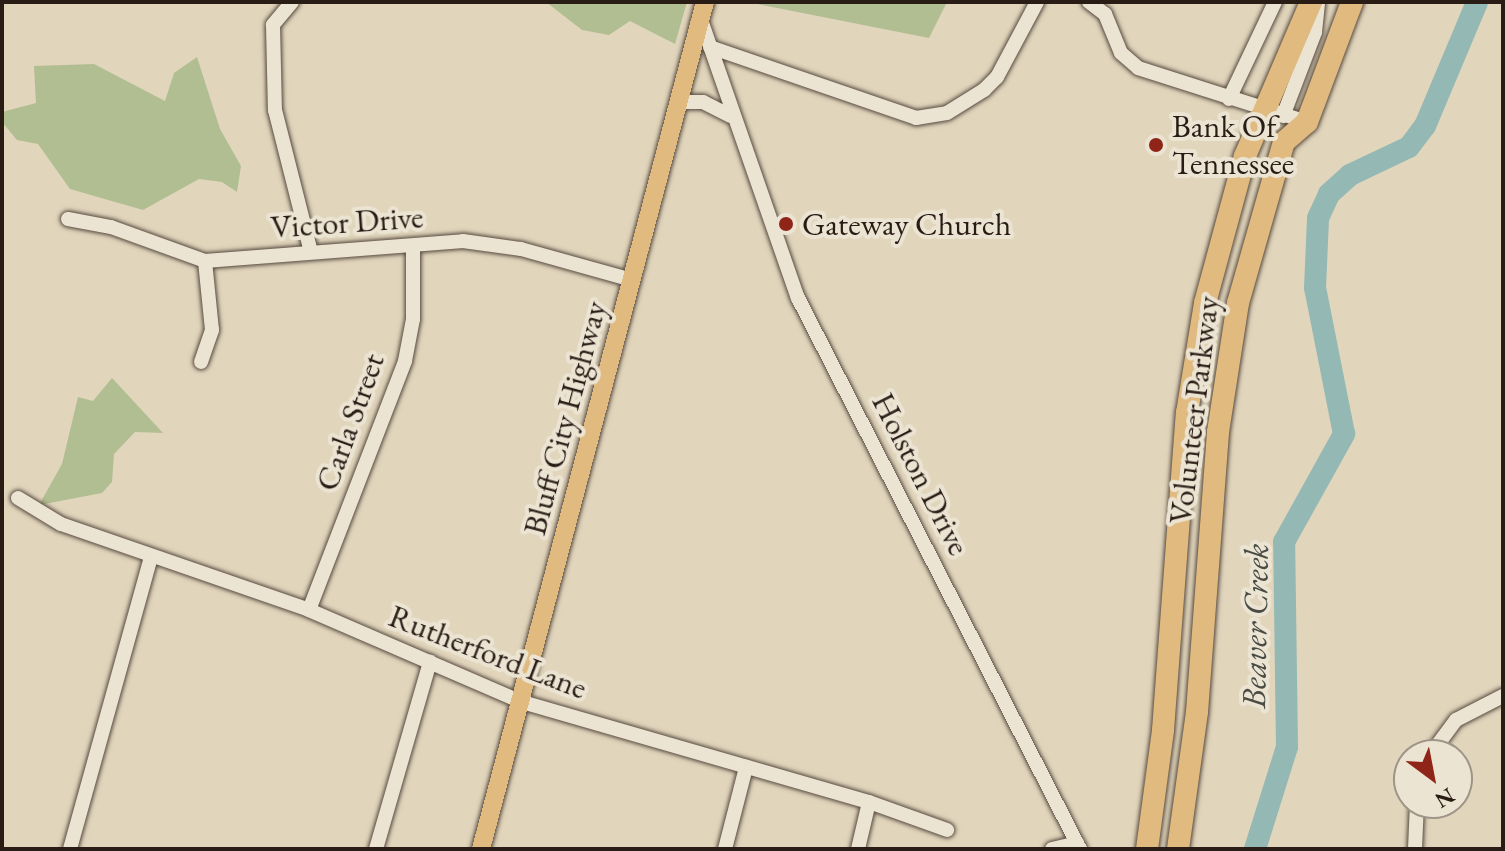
<!DOCTYPE html>
<html>
<head>
<meta charset="utf-8">
<style>
	body { margin:0 }
	#map { position:relative; width:1505px; height:851px; overflow:hidden; background:#e1d5bc; font-family:"EB Garamond",serif }
	div>[style] { position:absolute }
	[style*='--x'] { left:calc(var(--x)*1px); top:calc(var(--y)*1px); width:calc(var(--w)*1px); rotate:calc(var(--a)*1deg) }
	.green>* { inset:0; background:#b1be92 }
	.river>* { height:22px; margin:-11px; padding:0 11px; transform-origin:11px; border-radius:11px; background:#94b8b3 }
	.roads { filter:drop-shadow(0 0 2px #574a3f) drop-shadow(0 0 2px #574a3f) }
	.minor>* { height:14px; margin:-7px; padding:0 7px; transform-origin:7px; border-radius:7px; background:#ece4d3 }
	.major>* { height:18px; margin:-9px; padding:0 9px; transform-origin:9px; border-radius:9px; background:#e0ba7e }
	.highway>* { height:22px; margin:-11px; padding:0 11px; transform-origin:11px; border-radius:11px; background:#e0ba7e }
	.dots>* { width:22px; height:22px; translate:-50% -50%; box-sizing:border-box; border:4px solid #ece4d3; border-radius:50% }
	span { translate:-50% -50%; white-space:nowrap; text-align:center; line-height:1.15; -webkit-text-stroke:8px #ece4d3; paint-order:stroke }
	.poi-label { font-size:32px; color:#291c15 }
	.left { translate:0 -50%; text-align:left }
	.street-label { font-size:32px; color:#291c15 }
	.water-label { font-size:34px; color:#494b44; font-style:italic }
	.frame { position:absolute; inset:0; border:4px solid #291c15; pointer-events:none }
	.north { position:absolute; left:1393px; top:739px; width:80px; height:80px; box-sizing:border-box; background:#ece4d3; border:2px solid #9e9487; border-radius:50%; rotate:148deg; font-size:22px; font-weight:700; line-height:32px; text-align:center; color:#291c15 }
	.north::after { content:''; display:block; margin:auto; width:28px; height:36px; background:#8f2418; clip-path:polygon(50% 0,100% 100%,50% 72%,0 100%) }
</style>
</head>
<body>
<div id="map">
	<div class="green">
		<div style="clip-path:polygon(546px 2px,687px 2px,675px 44px,630px 21px,609px 35px,582px 30px)"></div>
		<div style="clip-path:polygon(747px 2px,947px 2px,929px 38px)"></div>
		<div style="clip-path:polygon(197px 57px,220px 129px,241px 166px,237px 192px,222px 182px,199px 179px,143px 210px,70px 189px,38px 144px,17px 140px,2px 122px,2px 112px,36px 103px,34px 66px,94px 64px,165px 101px,174px 73px)"></div>
		<div style="clip-path:polygon(112px 378px,163px 433px,135px 432px,114px 454px,112px 482px,102px 493px,39px 505px,62px 464px,78px 397px,93px 401px)"></div>
	</div>
	<div class="river">
		<div style="--x:1255;--y:849;--w:107;--a:-72.6"></div>
		<div style="--x:1287;--y:747;--w:205;--a:-90.8"></div>
		<div style="--x:1284;--y:542;--w:124;--a:-60.9"></div>
		<div style="--x:1344;--y:434;--w:149;--a:-101.2"></div>
		<div style="--x:1315;--y:288;--w:70;--a:-87.5"></div>
		<div style="--x:1318;--y:218;--w:26;--a:-65"></div>
		<div style="--x:1329;--y:194;--w:28;--a:-42"></div>
		<div style="--x:1350;--y:175;--w:65;--a:-25.4"></div>
		<div style="--x:1409;--y:147;--w:26;--a:-53"></div>
		<div style="--x:1425;--y:126;--w:134;--a:-67.2"></div>
	</div>
	<div class="roads">
		<div class="minor">
			<div style="--x:292;--y:2;--w:30;--a:130"></div>
			<div style="--x:273;--y:25;--w:85;--a:88.7"></div>
			<div style="--x:275;--y:110;--w:146;--a:75.8"></div>
			<div style="--x:1089;--y:2;--w:20;--a:37"></div>
			<div style="--x:1105;--y:14;--w:42;--a:67.7"></div>
			<div style="--x:1121;--y:53;--w:23;--a:41"></div>
			<div style="--x:1138;--y:68;--w:177;--a:17.7"></div>
			<div style="--x:701;--y:20;--w:294;--a:70.8"></div>
			<div style="--x:798;--y:298;--w:619;--a:62.9"></div>
			<div style="--x:710;--y:47;--w:218;--a:19"></div>
			<div style="--x:916;--y:118;--w:31;--a:-9"></div>
			<div style="--x:947;--y:113;--w:44;--a:-31.9"></div>
			<div style="--x:984;--y:90;--w:18;--a:-45"></div>
			<div style="--x:997;--y:77;--w:85;--a:-61.9"></div>
			<div style="--x:1229;--y:99;--w:107;--a:-64.6"></div>
			<div style="--x:679;--y:102;--w:24;--a:0"></div>
			<div style="--x:703;--y:102;--w:31;--a:27"></div>
			<div style="--x:1283;--y:116;--w:90;--a:-69.1"></div>
			<div style="--x:1315;--y:32;--w:30;--a:-84"></div>
			<div style="--x:68;--y:219;--w:44;--a:10.5"></div>
			<div style="--x:111;--y:227;--w:100;--a:19.9"></div>
			<div style="--x:205;--y:261;--w:259;--a:-4.4"></div>
			<div style="--x:463;--y:241;--w:59;--a:7.9"></div>
			<div style="--x:521;--y:249;--w:115;--a:15.6"></div>
			<div style="--x:201;--y:362;--w:34;--a:-71"></div>
			<div style="--x:212;--y:330;--w:69;--a:-95.8"></div>
			<div style="--x:18;--y:498;--w:50;--a:31.2"></div>
			<div style="--x:61;--y:524;--w:262;--a:19.1"></div>
			<div style="--x:309;--y:610;--w:232;--a:23.4"></div>
			<div style="--x:522;--y:702;--w:361;--a:16.1"></div>
			<div style="--x:869;--y:802;--w:83;--a:19.7"></div>
			<div style="--x:309;--y:610;--w:267;--a:-68.9"></div>
			<div style="--x:405;--y:361;--w:43;--a:-79.2"></div>
			<div style="--x:413;--y:319;--w:71;--a:-90"></div>
			<div style="--x:1430;--y:755;--w:44;--a:-53.4"></div>
			<div style="--x:1456;--y:720;--w:53;--a:-27.1"></div>
			<div style="--x:70;--y:849;--w:303;--a:-74.5"></div>
			<div style="--x:376;--y:849;--w:195;--a:-73.9"></div>
			<div style="--x:725;--y:849;--w:85;--a:-75.6"></div>
			<div style="--x:858;--y:849;--w:48;--a:-76.8"></div>
			<div style="--x:1052;--y:849;--w:26;--a:-13"></div>
			<div style="--x:1415;--y:849;--w:46;--a:-87.5"></div>
		</div>
		<div class="major">
			<div style="--x:481;--y:849;--w:876;--a:-75.19"></div>
		</div>
		<div class="highway">
			<div style="--x:1147;--y:849;--w:120;--a:-82.3"></div>
			<div style="--x:1163;--y:730;--w:318;--a:-85.7"></div>
			<div style="--x:1187;--y:413;--w:111;--a:-80.7"></div>
			<div style="--x:1205;--y:303;--w:152;--a:-74.8"></div>
			<div style="--x:1245;--y:156;--w:168;--a:-66.8"></div>
			<div style="--x:1178;--y:849;--w:138;--a:-82.1"></div>
			<div style="--x:1197;--y:712;--w:281;--a:-85.7"></div>
			<div style="--x:1218;--y:432;--w:131;--a:-81.2"></div>
			<div style="--x:1238;--y:303;--w:167;--a:-74.1"></div>
			<div style="--x:1284;--y:142;--w:30;--a:-41"></div>
			<div style="--x:1307;--y:122;--w:128;--a:-69.4"></div>
		</div>
	</div>
	<div class="dots">
		<div style="left:1156px;top:145px;background:#8f2418"></div>
		<div style="left:786px;top:224px;background:#8f2418"></div>
	</div>
	<div class="poi-label">
		<span class="left" style="left:1172px;top:145px">Bank Of<br>Tennessee</span>
		<span class="left" style="left:802px;top:224px">Gateway Church</span>
	</div>
	<div class="street-label">
		<span style="left:347px;top:222px;rotate:-4deg">Victor Drive</span>
		<span style="left:1194px;top:410px;rotate:-83deg">Volunteer Parkway</span>
		<span style="left:565px;top:418px;rotate:-75deg">Bluff City Highway</span>
		<span style="left:350px;top:422px;rotate:-70deg">Carla Street</span>
		<span style="left:921px;top:474px;rotate:63deg">Holston Drive</span>
		<span style="left:488px;top:652px;rotate:21deg">Rutherford Lane</span>
	</div>
	<div class="water-label">
		<span style="left:1255px;top:626px;rotate:-89deg">Beaver Creek</span>
	</div>
	<div class="frame"></div>
	<div class="north">N</div>
</div>
</body>
</html>
